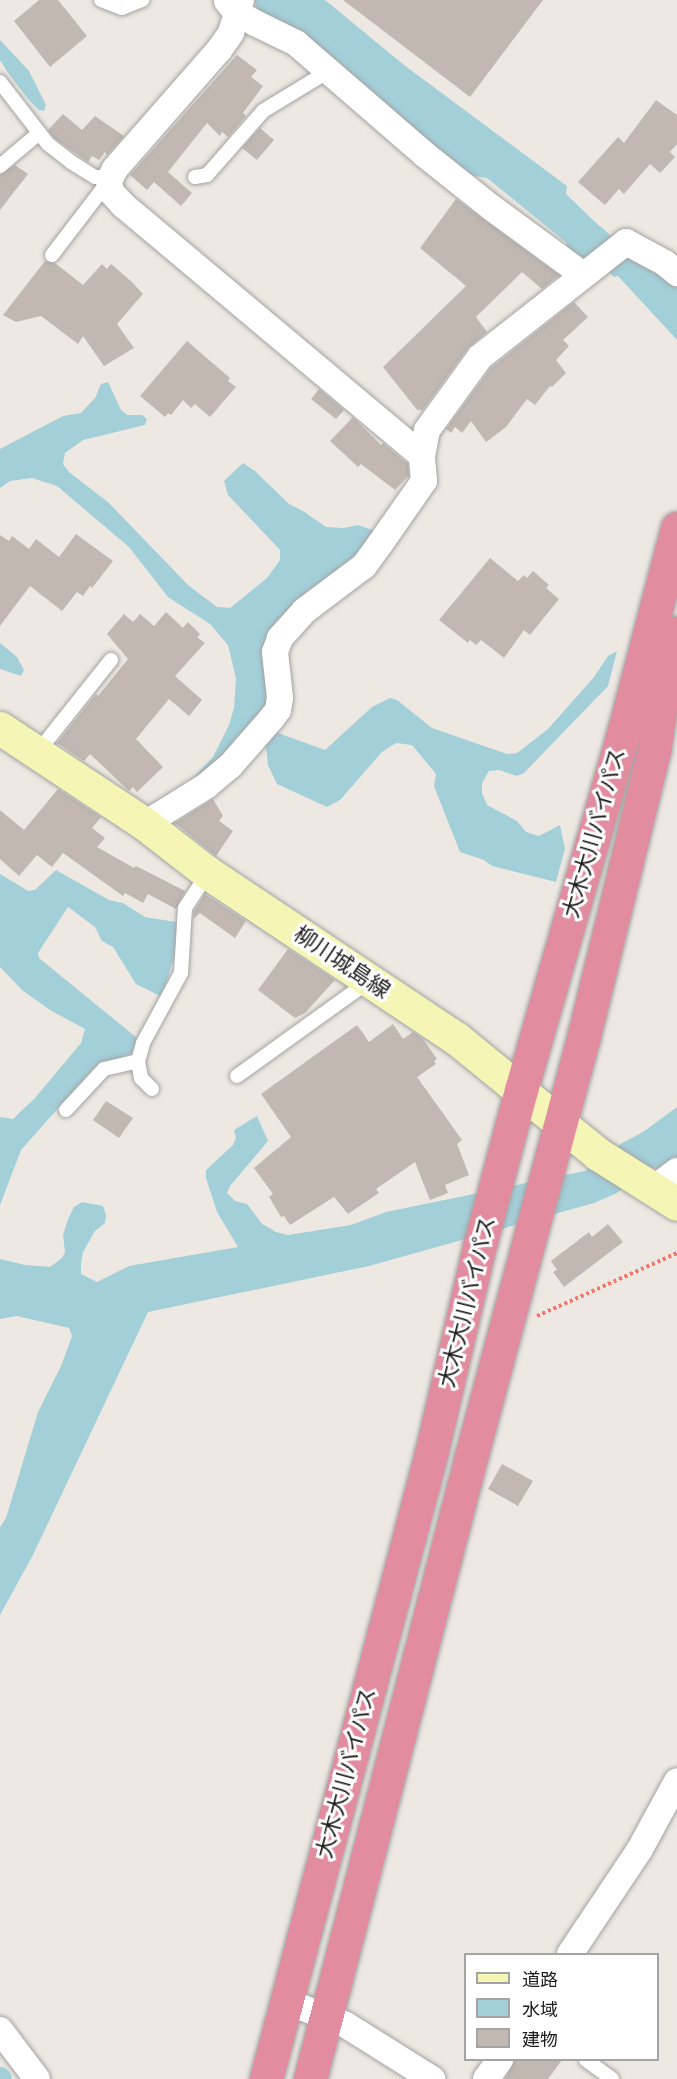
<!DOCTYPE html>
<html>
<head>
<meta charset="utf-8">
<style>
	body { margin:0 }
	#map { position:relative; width:677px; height:2079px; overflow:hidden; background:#ede9e2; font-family:"Space Grotesk","Noto Sans JP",sans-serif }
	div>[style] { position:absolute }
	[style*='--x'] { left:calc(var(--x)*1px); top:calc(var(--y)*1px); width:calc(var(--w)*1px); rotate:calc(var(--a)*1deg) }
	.water>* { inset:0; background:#a3cfd9 }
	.canal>* { height:22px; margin:-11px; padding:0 11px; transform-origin:11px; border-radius:11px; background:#a3cfd9 }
	.building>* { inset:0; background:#c1b8b2 }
	.path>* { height:4px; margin-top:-2px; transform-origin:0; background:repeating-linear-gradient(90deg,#f4756c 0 3px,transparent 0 6px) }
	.roads { filter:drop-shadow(0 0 2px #a3a3a3) drop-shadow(0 0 2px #a3a3a3) }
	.lane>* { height:14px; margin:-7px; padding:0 7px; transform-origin:7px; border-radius:7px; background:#fff }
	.street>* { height:26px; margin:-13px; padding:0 13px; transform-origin:13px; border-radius:13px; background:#fff }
	.secondary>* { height:33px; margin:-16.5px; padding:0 16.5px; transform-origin:16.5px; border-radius:16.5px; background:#f5f6b6 }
	.highway>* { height:33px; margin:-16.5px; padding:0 16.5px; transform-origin:16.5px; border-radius:16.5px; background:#e28c9f }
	span { translate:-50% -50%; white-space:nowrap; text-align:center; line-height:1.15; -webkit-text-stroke:6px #fff; paint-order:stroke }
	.street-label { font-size:22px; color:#1c1c1c }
	.legend { position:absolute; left:464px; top:1953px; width:195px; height:108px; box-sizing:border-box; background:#fff; border:2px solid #a4a4a4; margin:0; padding:8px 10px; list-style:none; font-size:18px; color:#1c1c1c }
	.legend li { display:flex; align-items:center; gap:12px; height:30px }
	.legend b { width:30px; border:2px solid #a4a4a4 }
</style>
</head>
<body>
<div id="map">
	<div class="water">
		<div style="clip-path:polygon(254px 0,325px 0,404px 65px,567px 186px,566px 194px,594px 221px,643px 263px,677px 286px,677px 340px,618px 276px,614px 277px,605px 268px,595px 253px,584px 259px,577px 258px,567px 249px,567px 243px,487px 178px,456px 173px,263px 23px)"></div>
		<div style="clip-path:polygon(0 40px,29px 71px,46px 105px,44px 111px,39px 110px,29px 100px,8px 73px,0 60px)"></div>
		<div style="clip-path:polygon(108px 382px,121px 410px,127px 415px,142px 415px,147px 419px,145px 425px,83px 440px,65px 453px,63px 464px,69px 472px,109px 503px,188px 585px,217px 607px,230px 608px,267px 578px,280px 560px,280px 550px,228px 495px,224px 481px,243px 463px,255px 471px,289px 504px,303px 511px,326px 527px,344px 528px,358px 525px,378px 532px,358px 557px,287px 613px,270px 699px,263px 722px,278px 733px,325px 750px,372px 707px,390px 698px,397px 700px,432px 728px,507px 754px,517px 753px,548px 729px,594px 677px,608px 656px,617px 651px,608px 686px,524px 773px,517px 776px,499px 770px,489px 771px,482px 783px,482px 793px,487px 805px,517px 821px,526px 832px,539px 836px,560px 825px,565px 849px,556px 882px,492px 866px,484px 860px,460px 852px,434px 786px,436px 774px,412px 745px,396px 743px,382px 752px,340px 800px,327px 807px,277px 784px,268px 765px,266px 747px,248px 738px,183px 789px,213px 757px,229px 725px,234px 708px,236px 678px,228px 645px,210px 624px,168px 597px,129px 547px,57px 486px,32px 478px,10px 481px,0 488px,0 449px,63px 416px,81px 413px,95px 398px,101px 384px)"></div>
		<div style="clip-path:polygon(0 643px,17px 657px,24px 670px,21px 676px,0 669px)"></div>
		<div style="clip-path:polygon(56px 870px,109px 900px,123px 903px,145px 917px,176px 922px,178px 944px,165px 987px,160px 996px,136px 984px,113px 947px,102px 941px,95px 927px,68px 907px,38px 953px,39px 958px,137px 1038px,132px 1053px,94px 1068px,21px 1150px,0 1205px,0 1117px,13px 1119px,35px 1098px,81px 1043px,85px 1029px,50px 1010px,22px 990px,0 967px,0 874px,28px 891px,35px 890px)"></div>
		<div style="clip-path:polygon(677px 1107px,677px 1162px,662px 1171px,655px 1167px,615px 1194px,594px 1203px,369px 1266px,148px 1312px,32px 1557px,0 1615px,0 1527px,6px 1518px,38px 1412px,61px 1366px,72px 1336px,69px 1328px,17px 1316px,0 1319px,0 1259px,25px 1265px,50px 1267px,62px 1258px,65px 1252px,63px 1235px,68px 1219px,74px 1207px,82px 1202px,103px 1206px,106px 1215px,105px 1223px,95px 1231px,83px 1252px,81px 1265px,81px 1274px,97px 1282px,129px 1266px,238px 1247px,217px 1212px,206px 1178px,206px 1170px,233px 1145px,236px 1138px,234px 1130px,257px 1116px,268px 1141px,230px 1186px,227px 1193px,235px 1201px,247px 1204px,262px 1224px,276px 1232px,288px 1235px,351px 1225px,386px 1212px,585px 1171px,622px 1143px,643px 1132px)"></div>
	</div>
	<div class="canal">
		<div style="--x:0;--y:2078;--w:1;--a:45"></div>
	</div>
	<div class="building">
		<div style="clip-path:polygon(39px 0,58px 0,87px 36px,50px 67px,14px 21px)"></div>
		<div style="clip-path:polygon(343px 0,543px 0,470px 97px)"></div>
		<div style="clip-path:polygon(237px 55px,257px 70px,251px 77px,263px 86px,243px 113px,246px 116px,228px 137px,222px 132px,220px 136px,207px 123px,168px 172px,192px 193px,181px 206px,154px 182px,147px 190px,130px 175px)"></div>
		<div style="clip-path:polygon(656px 100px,677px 115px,677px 144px,670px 152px,675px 157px,660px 173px,650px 164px,624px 194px,619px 189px,605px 205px,578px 182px,618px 137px,624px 143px)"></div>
		<div style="clip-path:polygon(63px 114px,82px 130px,95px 116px,124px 136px,107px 155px,105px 152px,99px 160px,92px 156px,88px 162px,54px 138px,48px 130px)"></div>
		<div style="clip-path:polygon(260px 128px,274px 140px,257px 160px,242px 148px)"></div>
		<div style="clip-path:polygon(15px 165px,28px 174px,0 210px,0 175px)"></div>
		<div style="clip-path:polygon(456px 199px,559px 275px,542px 289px,522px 272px,476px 317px,487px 332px,468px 348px,422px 411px,419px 409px,418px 411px,383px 367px,466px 286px,420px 248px)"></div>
		<div style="clip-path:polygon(45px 261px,55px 263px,83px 285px,102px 264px,107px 269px,111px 264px,132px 282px,143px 294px,117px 324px,134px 348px,104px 366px,83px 336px,78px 344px,41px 316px,16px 322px,3px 315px)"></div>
		<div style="clip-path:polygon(574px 302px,588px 317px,563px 340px,569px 346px,556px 360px,566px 373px,552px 387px,550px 386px,535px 405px,527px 399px,506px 427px,486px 442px,471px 421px,462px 433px,455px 427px,451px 433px,446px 429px,491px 368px)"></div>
		<div style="clip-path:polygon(187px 341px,230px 378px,228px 381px,236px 387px,210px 417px,195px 404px,191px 408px,183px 400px,171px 415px,168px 413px,165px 417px,140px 396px)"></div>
		<div style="clip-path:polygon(319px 389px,344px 410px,336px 419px,311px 399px)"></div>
		<div style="clip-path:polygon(353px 417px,381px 445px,383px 443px,408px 464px,409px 475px,395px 490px,361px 464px,358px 467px,330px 441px)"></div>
		<div style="clip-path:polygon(76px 534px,113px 561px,92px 588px,90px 586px,83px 596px,77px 592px,62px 611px,30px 586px,0 626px,0 535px,9px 541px,12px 536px,29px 549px,36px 539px,59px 557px)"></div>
		<div style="clip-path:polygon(490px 558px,518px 581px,524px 575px,527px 578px,533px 571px,549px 585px,546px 588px,559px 599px,530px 635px,524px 630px,504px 658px,481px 640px,476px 645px,470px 640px,468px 643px,439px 620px)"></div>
		<div style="clip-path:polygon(166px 612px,183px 628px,188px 622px,200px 634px,197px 637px,205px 643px,175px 676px,202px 700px,189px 716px,169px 699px,136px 739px,163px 767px,137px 792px,133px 787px,129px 791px,90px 754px,84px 761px,57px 743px,96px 694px,98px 696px,128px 659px,107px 634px,124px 614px,133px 622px,140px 614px,154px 626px)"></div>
		<div style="clip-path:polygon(58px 789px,101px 817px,92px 828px,105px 838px,97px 847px,134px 868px,136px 866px,185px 891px,176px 909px,148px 894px,143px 903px,125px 893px,123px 896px,63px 853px,52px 867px,37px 855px,19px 876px,0 859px,0 810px,24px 830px)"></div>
		<div style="clip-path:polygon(213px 799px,223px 816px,219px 821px,233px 831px,216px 856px,175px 823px)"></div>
		<div style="clip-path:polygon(205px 894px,246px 921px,235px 938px,200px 913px,193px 919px,194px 911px)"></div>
		<div style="clip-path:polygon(288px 949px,335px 980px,305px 1013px,295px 1018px,258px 990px)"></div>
		<div style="clip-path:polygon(393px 1024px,403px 1039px,413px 1032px,423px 1039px,437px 1059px,434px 1061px,436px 1064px,417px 1077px,462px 1140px,457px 1144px,469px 1175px,445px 1185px,448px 1193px,430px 1200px,415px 1162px,376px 1189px,379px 1193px,348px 1214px,334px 1197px,290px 1225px,284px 1216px,281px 1217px,269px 1197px,273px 1194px,254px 1168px,291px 1137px,261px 1094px,357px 1025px,369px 1042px)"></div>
		<div style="clip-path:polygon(106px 1101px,133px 1118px,119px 1138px,93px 1120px)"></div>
		<div style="clip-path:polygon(608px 1224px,623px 1242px,564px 1287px,553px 1272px,557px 1270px,551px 1261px,589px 1232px,592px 1237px)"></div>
		<div style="clip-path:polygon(502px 1464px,533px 1481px,518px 1506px,488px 1489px)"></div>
		<div style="clip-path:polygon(515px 2060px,562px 2060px,548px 2079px,505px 2079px)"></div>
	</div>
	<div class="path">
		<div style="--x:537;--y:1316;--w:154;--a:-24.2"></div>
	</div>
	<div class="roads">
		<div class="lane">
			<div style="--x:101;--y:0;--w:22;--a:21"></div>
			<div style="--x:122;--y:8;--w:22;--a:-22"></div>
			<div style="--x:0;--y:82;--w:78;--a:52.3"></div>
			<div style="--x:48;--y:144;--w:29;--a:38"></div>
			<div style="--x:71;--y:162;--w:28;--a:32"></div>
			<div style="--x:95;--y:177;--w:16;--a:0"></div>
			<div style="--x:0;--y:166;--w:51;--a:-40.2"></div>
			<div style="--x:195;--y:177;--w:12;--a:-9"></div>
			<div style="--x:207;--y:175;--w:85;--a:-48.8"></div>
			<div style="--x:263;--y:111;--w:75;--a:-31.4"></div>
			<div style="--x:52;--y:255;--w:81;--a:-52.6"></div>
			<div style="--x:101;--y:191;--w:10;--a:-29"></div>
			<div style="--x:37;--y:753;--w:119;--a:-51.5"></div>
			<div style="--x:237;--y:1076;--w:163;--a:-35.7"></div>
			<div style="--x:152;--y:1089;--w:16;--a:-135"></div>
			<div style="--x:141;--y:1078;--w:17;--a:-100"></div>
			<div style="--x:138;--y:1061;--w:19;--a:-74"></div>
			<div style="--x:143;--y:1043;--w:80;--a:-61.5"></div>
			<div style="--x:181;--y:973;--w:65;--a:-86.5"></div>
			<div style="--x:185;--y:908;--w:42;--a:-56.7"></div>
			<div style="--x:66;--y:1110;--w:56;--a:-47.2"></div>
			<div style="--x:104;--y:1069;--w:35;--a:-13"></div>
			<div style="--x:586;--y:2060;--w:32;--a:36"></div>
		</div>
		<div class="street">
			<div style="--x:241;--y:0;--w:34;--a:107"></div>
			<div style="--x:231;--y:33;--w:21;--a:125"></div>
			<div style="--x:219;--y:50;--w:158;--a:131.2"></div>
			<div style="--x:115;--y:169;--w:13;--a:117"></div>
			<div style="--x:109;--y:181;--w:11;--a:80"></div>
			<div style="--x:111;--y:192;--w:18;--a:47"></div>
			<div style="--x:123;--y:205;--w:390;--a:40"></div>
			<div style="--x:227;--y:1;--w:14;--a:51"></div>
			<div style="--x:236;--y:12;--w:22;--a:30"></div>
			<div style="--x:255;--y:23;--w:46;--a:26"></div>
			<div style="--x:296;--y:43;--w:169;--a:40.9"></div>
			<div style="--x:424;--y:154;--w:87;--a:38.5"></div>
			<div style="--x:492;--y:208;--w:112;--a:36.3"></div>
			<div style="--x:145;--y:824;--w:72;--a:-31.9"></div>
			<div style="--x:206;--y:786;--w:31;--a:-40"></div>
			<div style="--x:230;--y:766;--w:64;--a:-48.8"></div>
			<div style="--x:272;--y:718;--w:10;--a:-53"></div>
			<div style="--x:278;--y:710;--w:12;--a:-81"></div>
			<div style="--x:280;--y:698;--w:46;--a:-96.2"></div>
			<div style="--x:275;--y:652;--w:15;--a:-70"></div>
			<div style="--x:280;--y:638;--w:36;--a:-48"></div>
			<div style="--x:304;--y:611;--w:75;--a:-36.9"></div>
			<div style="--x:364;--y:566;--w:27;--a:-54"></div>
			<div style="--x:380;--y:544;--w:77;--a:-55.1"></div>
			<div style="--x:424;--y:481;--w:25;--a:-95"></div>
			<div style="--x:422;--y:456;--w:26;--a:-79"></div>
			<div style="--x:427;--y:430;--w:90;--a:-54"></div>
			<div style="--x:480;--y:357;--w:186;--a:-38.2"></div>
			<div style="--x:626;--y:242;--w:44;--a:28.3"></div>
			<div style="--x:665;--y:263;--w:16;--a:40"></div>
			<div style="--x:653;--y:1189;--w:30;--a:-37"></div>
			<div style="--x:570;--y:1954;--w:126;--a:-56.3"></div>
			<div style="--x:640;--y:1849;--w:77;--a:-61.4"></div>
			<div style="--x:286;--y:2001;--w:65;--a:21.8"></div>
			<div style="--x:346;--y:2025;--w:102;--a:32.1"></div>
			<div style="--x:0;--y:2030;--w:61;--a:52.9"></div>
			<div style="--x:486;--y:2079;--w:24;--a:-54"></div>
		</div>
		<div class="secondary">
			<div style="--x:0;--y:728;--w:174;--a:33.5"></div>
			<div style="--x:145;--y:824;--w:80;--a:37.9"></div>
			<div style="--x:208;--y:873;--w:299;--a:33.7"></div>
			<div style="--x:457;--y:1039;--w:182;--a:39.2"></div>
			<div style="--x:598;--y:1154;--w:93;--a:32.3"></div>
		</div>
		<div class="highway">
			<div style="--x:266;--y:2079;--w:646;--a:-75.21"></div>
			<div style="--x:431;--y:1454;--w:216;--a:-76.9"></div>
			<div style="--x:480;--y:1244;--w:159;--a:-75.1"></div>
			<div style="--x:521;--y:1090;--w:366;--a:-74"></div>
			<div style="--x:622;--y:738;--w:217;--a:-75.3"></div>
			<div style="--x:310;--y:2079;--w:642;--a:-75.49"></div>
			<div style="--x:471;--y:1457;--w:433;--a:-75"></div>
			<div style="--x:583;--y:1039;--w:297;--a:-76.2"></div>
			<div style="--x:654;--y:751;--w:63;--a:-81.7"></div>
			<div style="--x:663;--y:689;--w:58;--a:-76"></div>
		</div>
	</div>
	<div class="street-label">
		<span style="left:594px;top:833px;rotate:-74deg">大木大川バイパス</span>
		<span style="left:342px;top:962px;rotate:34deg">柳川城島線</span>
		<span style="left:467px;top:1302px;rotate:-76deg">大木大川バイパス</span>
		<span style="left:346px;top:1773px;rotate:-75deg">大木大川バイパス</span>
	</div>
	<ul class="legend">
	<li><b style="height:8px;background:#f5f6b6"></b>道路</li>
	<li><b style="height:16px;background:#a3cfd9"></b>水域</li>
	<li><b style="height:16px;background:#c1b8b2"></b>建物</li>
	</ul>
</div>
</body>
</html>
